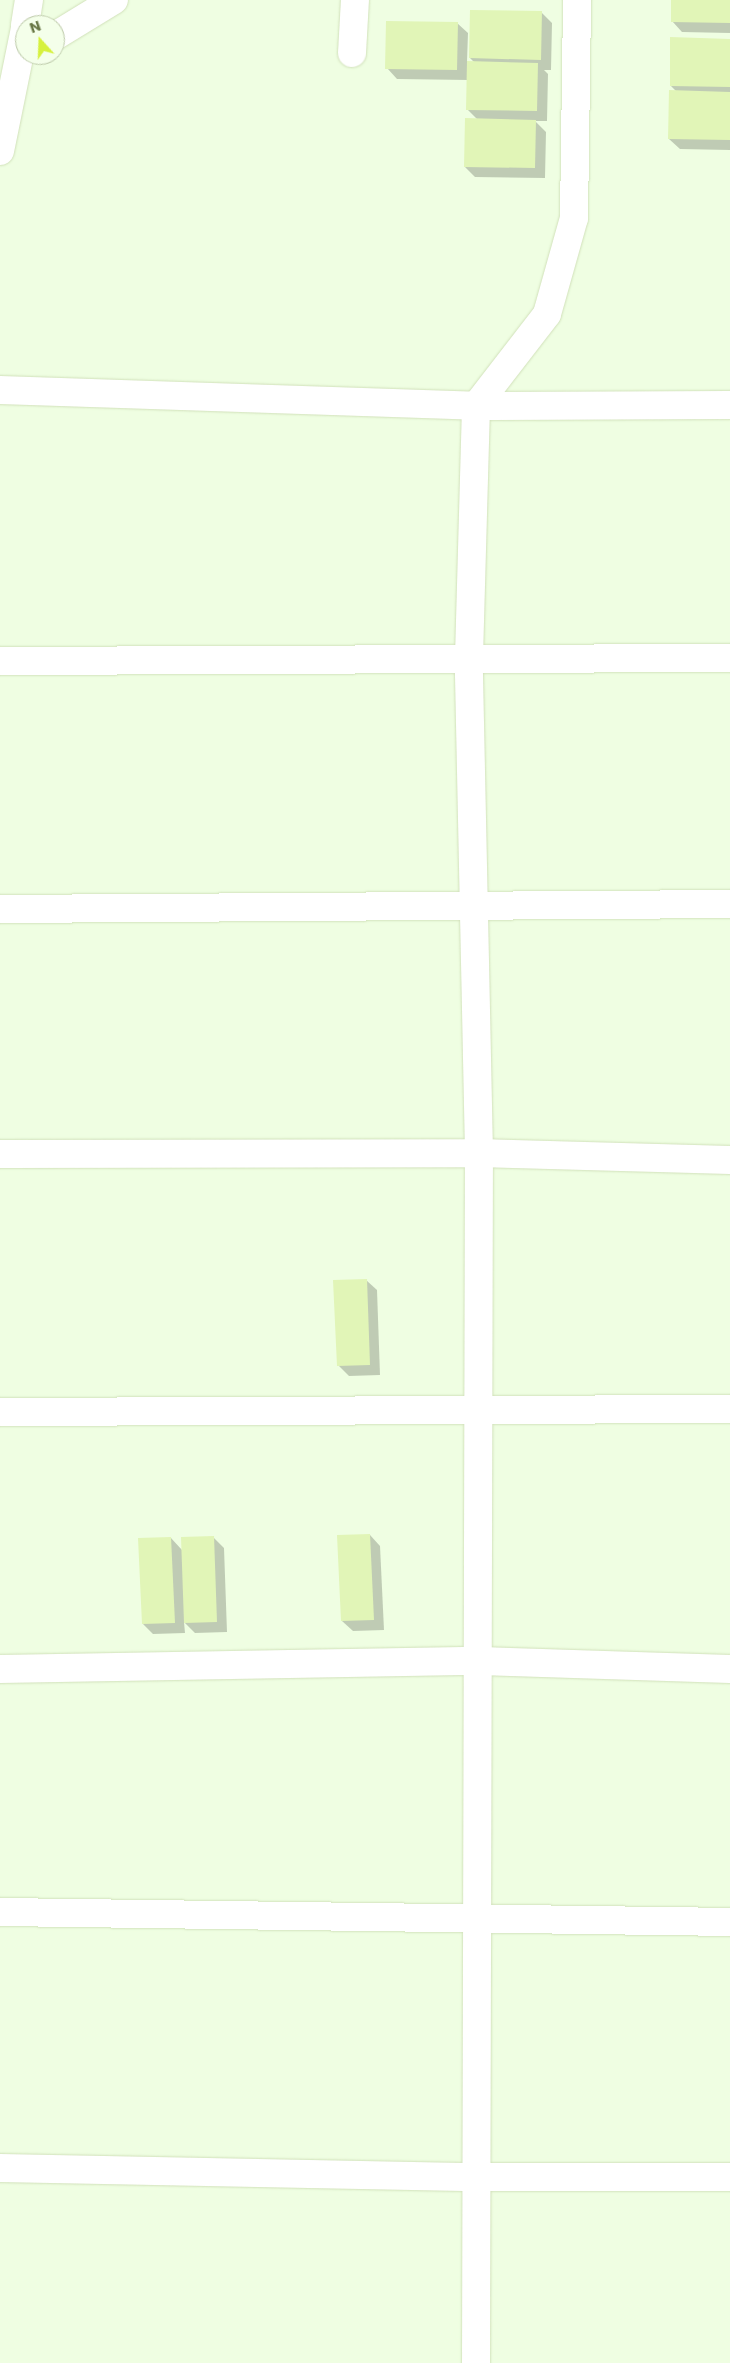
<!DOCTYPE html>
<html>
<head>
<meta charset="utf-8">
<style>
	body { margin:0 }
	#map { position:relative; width:730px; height:2363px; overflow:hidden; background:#effee2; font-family:Poppins,sans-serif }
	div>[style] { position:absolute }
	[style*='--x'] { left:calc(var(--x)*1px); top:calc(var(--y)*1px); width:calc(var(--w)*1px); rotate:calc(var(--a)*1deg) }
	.shadow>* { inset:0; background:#0003 }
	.building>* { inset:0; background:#e1f5b7 }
	.roads { filter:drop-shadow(0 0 1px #d1e1ba) drop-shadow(0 0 1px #d1e1ba) }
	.minor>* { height:28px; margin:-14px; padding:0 14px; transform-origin:14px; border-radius:14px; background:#fff }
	span { translate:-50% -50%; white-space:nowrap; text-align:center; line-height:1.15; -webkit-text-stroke:4px #f4ffea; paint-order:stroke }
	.north { position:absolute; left:15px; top:15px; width:50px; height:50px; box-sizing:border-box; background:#f4ffea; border:1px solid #bcc9a8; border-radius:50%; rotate:340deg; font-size:14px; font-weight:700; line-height:20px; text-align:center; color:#697846 }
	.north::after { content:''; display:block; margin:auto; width:18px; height:22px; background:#d6f13d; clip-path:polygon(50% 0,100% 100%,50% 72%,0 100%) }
</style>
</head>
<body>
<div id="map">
	<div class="shadow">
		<div style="clip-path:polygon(672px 0,730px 0,730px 33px,682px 32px,672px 21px)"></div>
		<div style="clip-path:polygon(541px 12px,552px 23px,551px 70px,544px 70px,548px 74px,547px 121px,535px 121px,546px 132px,545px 178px,475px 177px,465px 167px,478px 120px,467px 109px,468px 80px,397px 79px,387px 68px,457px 23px,468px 33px,467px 62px,475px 63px,470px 58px)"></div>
		<div style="clip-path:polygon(730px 40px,730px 150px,680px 149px,669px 139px,677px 92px,671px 86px)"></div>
		<div style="clip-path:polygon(366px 1280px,377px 1290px,380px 1375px,349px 1376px,338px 1365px)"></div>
		<div style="clip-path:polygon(370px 1535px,380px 1546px,384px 1630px,353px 1631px,342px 1621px)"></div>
		<div style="clip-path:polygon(213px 1537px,224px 1548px,227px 1632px,195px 1633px,184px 1622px,185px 1633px,153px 1634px,143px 1624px,171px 1538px,182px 1550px)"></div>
	</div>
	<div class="building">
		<div style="clip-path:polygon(671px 0,730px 0,730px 23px,671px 22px)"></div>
		<div style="clip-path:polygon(470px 10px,542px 11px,541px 60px,469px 58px)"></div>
		<div style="clip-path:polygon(386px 21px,458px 22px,457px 70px,385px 69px)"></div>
		<div style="clip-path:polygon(670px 37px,730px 39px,730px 87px,670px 86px)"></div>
		<div style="clip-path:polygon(467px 61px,538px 63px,537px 111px,466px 110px)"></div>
		<div style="clip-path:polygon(669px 90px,730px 92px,730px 140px,668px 139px)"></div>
		<div style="clip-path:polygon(465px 118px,536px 120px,535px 168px,464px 167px)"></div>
		<div style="clip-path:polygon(367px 1279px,370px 1365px,337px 1366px,333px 1280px)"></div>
		<div style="clip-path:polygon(370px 1534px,374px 1620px,341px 1621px,337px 1535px)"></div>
		<div style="clip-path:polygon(214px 1536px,217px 1622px,184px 1623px,181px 1537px)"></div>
		<div style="clip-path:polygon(171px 1537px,175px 1623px,142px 1624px,138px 1538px)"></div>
	</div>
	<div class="roads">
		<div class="minor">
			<div style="--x:25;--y:25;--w:25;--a:-81"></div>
			<div style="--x:55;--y:36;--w:69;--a:-31.4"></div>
			<div style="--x:352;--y:53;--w:53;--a:-86.8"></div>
			<div style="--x:0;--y:151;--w:126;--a:-78.5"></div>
			<div style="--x:0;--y:390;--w:476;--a:1.9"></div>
			<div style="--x:476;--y:406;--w:254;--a:-0.2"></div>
			<div style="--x:0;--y:661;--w:730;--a:-0.24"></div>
			<div style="--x:0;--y:909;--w:730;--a:-0.39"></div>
			<div style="--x:0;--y:1154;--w:479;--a:-0.1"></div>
			<div style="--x:479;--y:1153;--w:251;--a:1.6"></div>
			<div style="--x:0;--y:1412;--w:730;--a:-0.24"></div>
			<div style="--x:0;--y:1669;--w:478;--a:-1"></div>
			<div style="--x:478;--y:1661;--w:252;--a:1.8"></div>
			<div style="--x:0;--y:1912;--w:730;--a:0.78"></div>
			<div style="--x:0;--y:2168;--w:477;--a:1.1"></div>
			<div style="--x:477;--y:2177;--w:253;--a:0"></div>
			<div style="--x:476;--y:2363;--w:1210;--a:-89.86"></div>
			<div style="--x:479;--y:1153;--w:496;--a:-91.2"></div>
			<div style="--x:469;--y:657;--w:251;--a:-88.4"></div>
			<div style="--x:476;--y:406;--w:116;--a:-52.3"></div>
			<div style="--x:547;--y:314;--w:100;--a:-74.3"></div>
			<div style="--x:574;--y:218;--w:218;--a:-89.2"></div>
		</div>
	</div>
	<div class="north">N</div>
</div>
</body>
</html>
